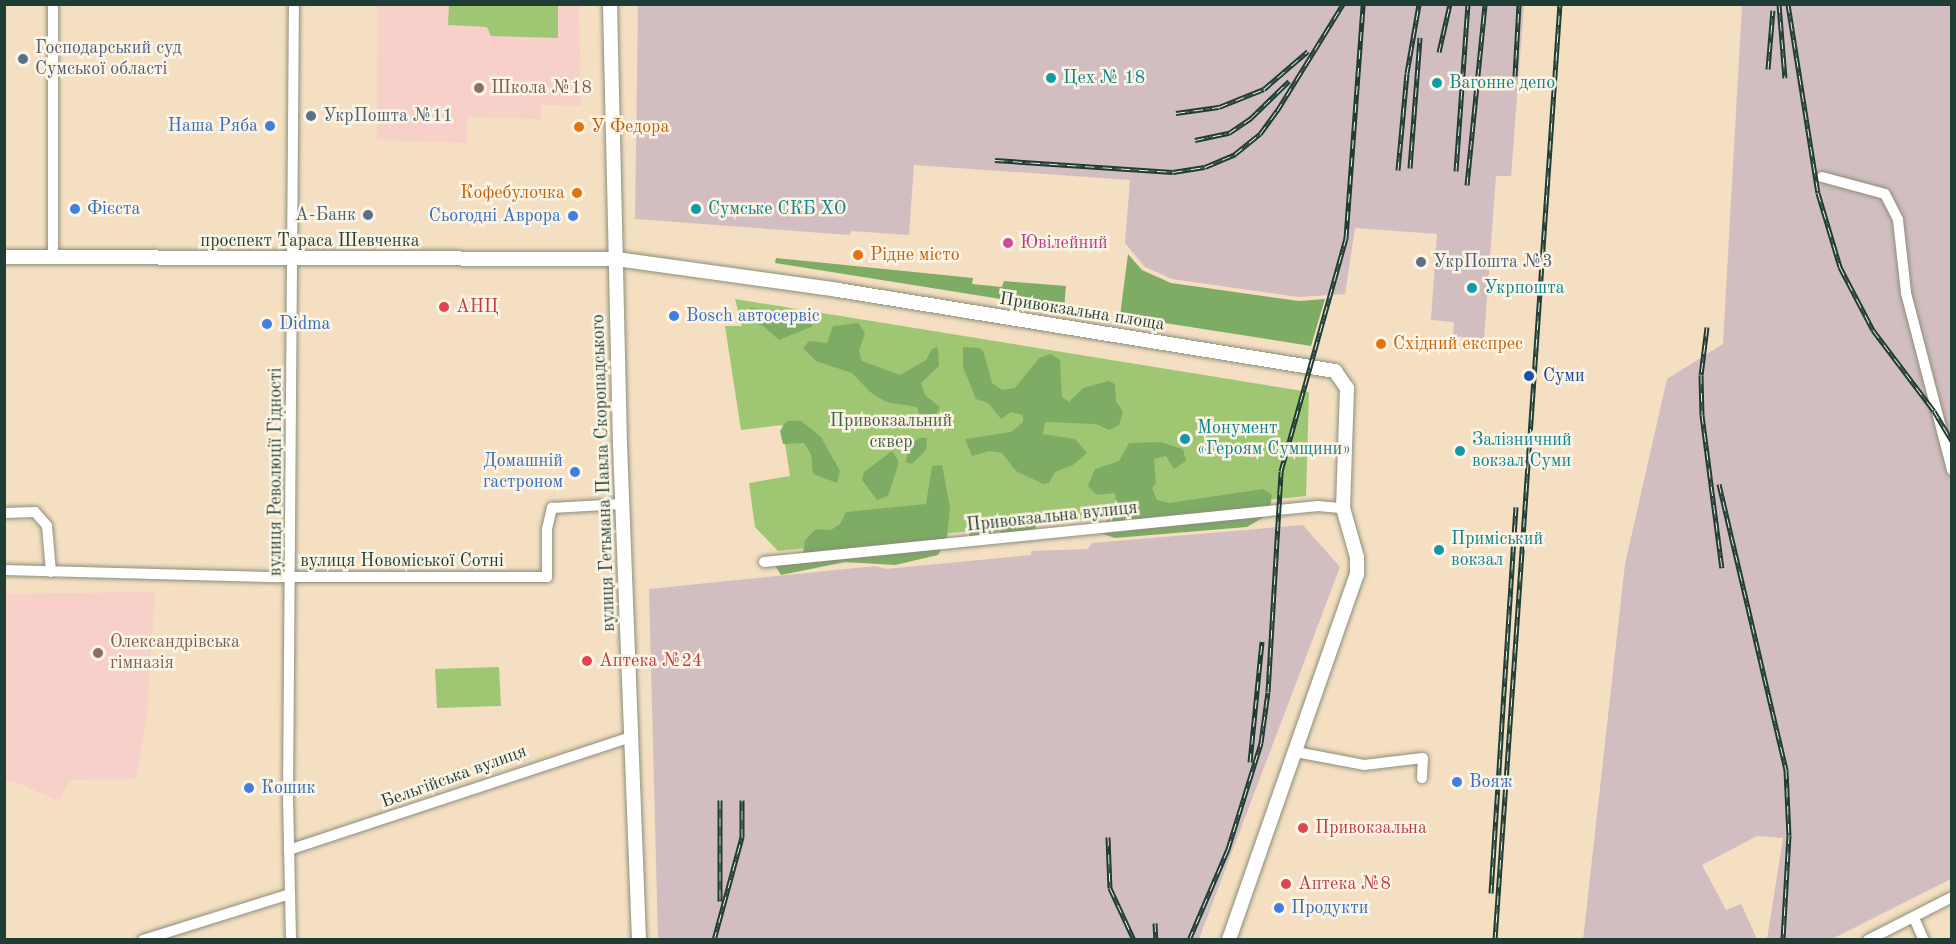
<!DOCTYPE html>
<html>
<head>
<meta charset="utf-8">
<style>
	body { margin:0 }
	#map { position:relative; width:1956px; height:944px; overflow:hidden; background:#f4dfc2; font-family:"Old Standard TT",serif }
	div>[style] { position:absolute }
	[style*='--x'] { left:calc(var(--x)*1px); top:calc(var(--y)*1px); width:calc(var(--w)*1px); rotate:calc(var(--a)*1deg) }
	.built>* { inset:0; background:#f7d0c9 }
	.industrial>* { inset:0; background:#d2bec1 }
	.green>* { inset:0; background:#9fc773 }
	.forest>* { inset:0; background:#7fac65 }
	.roads { filter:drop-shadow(0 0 2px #8a8e7b) drop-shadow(0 0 2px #8a8e7b) }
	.minor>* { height:10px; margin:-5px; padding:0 5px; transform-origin:5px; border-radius:5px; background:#fff }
	.major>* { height:14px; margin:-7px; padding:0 7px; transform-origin:7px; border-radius:7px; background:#fff }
	.rail>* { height:5px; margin-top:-2.5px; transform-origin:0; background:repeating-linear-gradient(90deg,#fcf5e5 0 9px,#1f3d34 0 18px); box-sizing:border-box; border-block:2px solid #1f3d34 }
	.dots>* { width:16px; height:16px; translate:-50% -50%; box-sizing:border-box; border:3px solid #fcf5e5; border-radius:50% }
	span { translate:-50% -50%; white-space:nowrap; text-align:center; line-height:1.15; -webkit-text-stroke:5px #fcf5e5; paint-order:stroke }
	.service-label { font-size:18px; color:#4e5e75 }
	.left { translate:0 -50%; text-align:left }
	.right { translate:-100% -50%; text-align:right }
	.culture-label { font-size:18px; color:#0d838f }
	.education-label { font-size:18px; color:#785e54 }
	.shop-label { font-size:18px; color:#366cbe }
	.food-label { font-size:18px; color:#c56008 }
	.street-label { font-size:18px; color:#1f3d34 }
	.hotel-label { font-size:18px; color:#b23c85 }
	.health-label { font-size:18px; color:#be3a42 }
	.transit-label { font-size:18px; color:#164399 }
	.park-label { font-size:18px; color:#3f6044 }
	.frame { position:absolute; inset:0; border:6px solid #1f3d34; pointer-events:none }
</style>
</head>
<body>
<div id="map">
	<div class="built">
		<div style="clip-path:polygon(378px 5px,579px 5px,581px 106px,541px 105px,541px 119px,467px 117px,467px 143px,377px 140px)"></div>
		<div style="clip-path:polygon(155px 592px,147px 716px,136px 779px,70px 780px,59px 801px,13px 781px,5px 781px,5px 594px)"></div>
	</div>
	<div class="industrial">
		<div style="clip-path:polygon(638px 5px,1524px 5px,1511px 176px,1496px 176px,1484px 339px,1453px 336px,1454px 322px,1431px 320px,1437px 234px,1355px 228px,1345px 294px,1299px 297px,1172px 279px,1145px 267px,1125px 243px,1130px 180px,914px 165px,909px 235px,851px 231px,850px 235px,635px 219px)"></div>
		<div style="clip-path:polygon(1742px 5px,1951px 5px,1951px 879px,1832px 939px,1767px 939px,1783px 838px,1757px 836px,1702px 865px,1726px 910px,1741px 904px,1757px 939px,1583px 940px,1625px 564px,1667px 379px,1723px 344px)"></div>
		<div style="clip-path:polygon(1303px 525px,1340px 567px,1199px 939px,658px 939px,649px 589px,875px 566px,886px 569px,1031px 555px,1031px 551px,1088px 549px,1092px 543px)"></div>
	</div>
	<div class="green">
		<div style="clip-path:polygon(449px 5px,558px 5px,558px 38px,491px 36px,487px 27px,448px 25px)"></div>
		<div style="clip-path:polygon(735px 299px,1309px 392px,1306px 496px,778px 551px,755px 527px,749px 483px,790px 476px,782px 425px,741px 430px,725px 326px,742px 326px)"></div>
		<div style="clip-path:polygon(499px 667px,501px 706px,437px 708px,435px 669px)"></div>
	</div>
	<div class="forest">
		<div style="clip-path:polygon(1128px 254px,1142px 270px,1171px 283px,1299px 301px,1325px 299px,1311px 346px,1120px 316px)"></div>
		<div style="clip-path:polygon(776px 258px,973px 278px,972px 284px,1002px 287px,1004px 281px,1066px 286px,1064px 309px,775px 263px)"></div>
		<div style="clip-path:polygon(750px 308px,775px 310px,790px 318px,806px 318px,813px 326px,779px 340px,762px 325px,750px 323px)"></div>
		<div style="clip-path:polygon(858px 323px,865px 333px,859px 351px,862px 361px,900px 375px,926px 360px,932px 349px,938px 347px,939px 366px,921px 383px,925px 395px,940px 407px,937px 413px,925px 416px,919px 414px,917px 407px,886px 402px,870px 392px,852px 373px,816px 361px,803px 348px,809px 341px,827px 343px,833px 326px)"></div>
		<div style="clip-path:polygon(963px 347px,980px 348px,984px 353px,992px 383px,1002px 390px,1015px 388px,1039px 358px,1051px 354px,1060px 360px,1062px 397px,1069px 402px,1083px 388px,1108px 381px,1115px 384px,1116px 401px,1123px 412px,1119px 425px,1109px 430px,1096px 424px,1045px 422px,1043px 434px,1075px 439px,1087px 453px,1073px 465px,1055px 472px,1049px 483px,1043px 484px,1016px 471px,1002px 453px,989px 451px,972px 456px,965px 439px,1011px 432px,1023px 422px,1023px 415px,1011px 412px,1001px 419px,988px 403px,976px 399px,963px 367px)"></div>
		<div style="clip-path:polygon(787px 421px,801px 421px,821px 437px,840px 471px,837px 483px,813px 474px,811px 454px,804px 443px,783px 444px,780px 431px)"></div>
		<div style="clip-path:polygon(920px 438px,927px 438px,926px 450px,912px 464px,906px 462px,909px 444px)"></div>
		<div style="clip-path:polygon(1160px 442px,1183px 449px,1186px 461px,1174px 469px,1166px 456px,1154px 459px,1156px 483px,1152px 488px,1157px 500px,1169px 503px,1263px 489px,1272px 495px,1269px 514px,1247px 527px,1115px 538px,1103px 534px,1102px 528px,1116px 509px,1115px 493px,1097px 495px,1088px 486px,1095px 469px,1119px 461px,1129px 443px)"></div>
		<div style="clip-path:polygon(892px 451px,899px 462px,888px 496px,877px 500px,862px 480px,864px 472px)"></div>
		<div style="clip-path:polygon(942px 465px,950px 507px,947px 539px,938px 555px,895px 565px,845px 562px,781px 575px,774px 564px,778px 559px,803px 553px,805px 540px,816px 529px,831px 530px,840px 524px,846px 512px,926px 504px,932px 466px)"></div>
		<div style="clip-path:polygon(1019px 517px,1036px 526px,1035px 533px,1010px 537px,999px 531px,974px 539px,969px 535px,971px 528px,989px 520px,1001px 524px)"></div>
	</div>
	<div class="roads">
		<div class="minor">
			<div style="--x:1822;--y:177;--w:65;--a:15.1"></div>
			<div style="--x:1885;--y:194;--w:29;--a:63"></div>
			<div style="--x:1898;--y:220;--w:73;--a:83.7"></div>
			<div style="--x:1906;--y:293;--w:183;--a:75.4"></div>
			<div style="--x:53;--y:257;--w:253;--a:-90"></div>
			<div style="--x:4;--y:513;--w:31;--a:-2"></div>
			<div style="--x:35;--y:512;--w:18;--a:49"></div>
			<div style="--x:47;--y:526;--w:46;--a:85"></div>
			<div style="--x:764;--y:562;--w:557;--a:-5.77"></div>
			<div style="--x:1318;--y:506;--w:25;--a:5"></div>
			<div style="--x:4;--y:570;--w:274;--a:1.5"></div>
			<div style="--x:278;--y:577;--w:269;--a:0"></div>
			<div style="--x:547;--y:577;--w:48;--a:-90"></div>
			<div style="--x:547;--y:529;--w:22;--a:-77"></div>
			<div style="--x:552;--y:508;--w:70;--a:-3.3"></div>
			<div style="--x:1296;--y:752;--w:69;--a:10.8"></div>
			<div style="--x:1364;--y:765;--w:59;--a:-6.8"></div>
			<div style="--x:1423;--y:758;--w:20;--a:93"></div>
			<div style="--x:289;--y:850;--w:359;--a:-18.3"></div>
			<div style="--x:1914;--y:918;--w:24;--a:66"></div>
			<div style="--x:143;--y:940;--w:154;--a:-17.4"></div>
			<div style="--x:291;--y:940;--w:145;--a:-91.2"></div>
			<div style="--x:288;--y:795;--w:791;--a:-89.57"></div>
			<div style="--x:1868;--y:940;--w:94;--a:-27.1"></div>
		</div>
		<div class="major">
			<div style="--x:610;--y:4;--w:441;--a:88.7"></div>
			<div style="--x:620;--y:445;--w:495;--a:87.8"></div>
			<div style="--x:4;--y:257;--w:612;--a:0.19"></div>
			<div style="--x:616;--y:259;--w:224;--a:7.9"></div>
			<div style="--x:838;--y:290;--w:504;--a:9.26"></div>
			<div style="--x:1335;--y:371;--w:21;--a:55"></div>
			<div style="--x:1347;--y:388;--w:120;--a:91.9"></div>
			<div style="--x:1343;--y:508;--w:51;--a:74.1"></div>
			<div style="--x:1357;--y:557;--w:17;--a:90"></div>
			<div style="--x:1357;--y:574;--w:388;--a:109.3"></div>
		</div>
	</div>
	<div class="rail">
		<div style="--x:1779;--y:4;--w:74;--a:85.4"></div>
		<div style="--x:1788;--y:4;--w:191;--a:81"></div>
		<div style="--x:1818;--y:193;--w:77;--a:73.4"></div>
		<div style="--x:1840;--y:267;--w:71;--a:62.4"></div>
		<div style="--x:1873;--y:330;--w:101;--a:53"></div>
		<div style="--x:1934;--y:411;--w:35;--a:59"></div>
		<div style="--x:1439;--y:52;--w:49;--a:-77.1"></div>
		<div style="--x:1768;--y:69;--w:59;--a:-85.2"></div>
		<div style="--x:1515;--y:76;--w:72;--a:-86.8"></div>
		<div style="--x:1176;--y:113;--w:43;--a:-7.9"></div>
		<div style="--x:1219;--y:107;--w:48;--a:-21.8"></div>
		<div style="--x:1264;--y:89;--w:58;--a:-40.8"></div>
		<div style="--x:1195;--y:140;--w:35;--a:-12"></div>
		<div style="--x:1229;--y:133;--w:27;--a:-34"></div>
		<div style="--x:1251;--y:118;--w:53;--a:-44.2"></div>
		<div style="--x:995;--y:160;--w:178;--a:3.9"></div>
		<div style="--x:1173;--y:172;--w:32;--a:-9"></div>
		<div style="--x:1205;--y:167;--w:33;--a:-23"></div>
		<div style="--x:1235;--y:154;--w:32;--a:-39"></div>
		<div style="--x:1260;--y:134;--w:29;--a:-54"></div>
		<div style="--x:1277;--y:111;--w:126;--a:-58.3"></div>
		<div style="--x:1410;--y:168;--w:131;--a:-85.6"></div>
		<div style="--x:1398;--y:170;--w:97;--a:-84.7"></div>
		<div style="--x:1407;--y:73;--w:70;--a:-80.1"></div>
		<div style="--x:1456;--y:171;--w:167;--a:-85.9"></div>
		<div style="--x:1467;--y:185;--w:182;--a:-84.3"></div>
		<div style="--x:1707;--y:327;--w:48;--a:97.1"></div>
		<div style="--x:1701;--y:375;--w:40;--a:88.6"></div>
		<div style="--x:1702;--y:415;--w:154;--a:82.6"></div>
		<div style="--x:1719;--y:484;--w:294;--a:76.8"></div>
		<div style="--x:1786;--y:770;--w:65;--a:87.4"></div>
		<div style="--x:1789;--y:835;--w:105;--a:93.3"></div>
		<div style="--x:1250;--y:762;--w:121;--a:-84.3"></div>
		<div style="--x:720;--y:800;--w:101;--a:90"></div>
		<div style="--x:1108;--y:837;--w:51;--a:87.8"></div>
		<div style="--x:1110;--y:888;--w:57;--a:65.2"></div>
		<div style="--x:1491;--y:893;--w:387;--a:-86.3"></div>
		<div style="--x:1155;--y:923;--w:17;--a:87"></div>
		<div style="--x:714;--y:940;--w:107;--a:-74.8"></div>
		<div style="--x:742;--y:837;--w:37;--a:-90"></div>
		<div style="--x:1189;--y:940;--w:99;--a:-66.8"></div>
		<div style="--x:1228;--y:849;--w:111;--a:-72.7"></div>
		<div style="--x:1261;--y:743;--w:51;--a:-82.2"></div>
		<div style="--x:1268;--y:692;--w:221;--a:-86.6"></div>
		<div style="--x:1281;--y:471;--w:242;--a:-74.4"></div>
		<div style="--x:1346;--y:238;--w:235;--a:-85.8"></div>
		<div style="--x:1495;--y:940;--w:938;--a:-86.03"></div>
	</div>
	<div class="dots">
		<div style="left:23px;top:59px;background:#5c6f8a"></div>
		<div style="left:1051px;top:78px;background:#0f9aa8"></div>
		<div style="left:1437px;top:83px;background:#0f9aa8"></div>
		<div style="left:479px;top:88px;background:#8d6e63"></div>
		<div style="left:311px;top:116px;background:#5c6f8a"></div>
		<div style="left:270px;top:126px;background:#3f7fe0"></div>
		<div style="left:579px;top:127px;background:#e8710a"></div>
		<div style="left:577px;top:193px;background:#e8710a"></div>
		<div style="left:75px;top:209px;background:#3f7fe0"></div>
		<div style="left:696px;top:209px;background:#0f9aa8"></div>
		<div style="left:368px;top:215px;background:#5c6f8a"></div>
		<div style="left:573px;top:216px;background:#3f7fe0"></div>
		<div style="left:1008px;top:243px;background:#d1479c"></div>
		<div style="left:858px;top:255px;background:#e8710a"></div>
		<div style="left:1421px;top:262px;background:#5c6f8a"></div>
		<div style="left:1472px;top:288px;background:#0f9aa8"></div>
		<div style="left:444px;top:307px;background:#e0444e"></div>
		<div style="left:674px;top:316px;background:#3f7fe0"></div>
		<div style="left:267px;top:324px;background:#3f7fe0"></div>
		<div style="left:1381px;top:344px;background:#e8710a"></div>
		<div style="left:1529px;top:376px;background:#1a4fb4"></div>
		<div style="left:1185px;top:439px;background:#0f9aa8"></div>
		<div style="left:1460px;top:451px;background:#0f9aa8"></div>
		<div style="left:575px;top:472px;background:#3f7fe0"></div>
		<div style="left:1439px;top:550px;background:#0f9aa8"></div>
		<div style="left:98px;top:653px;background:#8d6e63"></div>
		<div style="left:587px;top:661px;background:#e0444e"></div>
		<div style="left:1457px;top:782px;background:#3f7fe0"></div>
		<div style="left:249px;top:788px;background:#3f7fe0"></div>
		<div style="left:1303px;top:828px;background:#e0444e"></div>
		<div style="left:1286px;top:884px;background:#e0444e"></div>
		<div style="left:1279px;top:908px;background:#3f7fe0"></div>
	</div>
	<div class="service-label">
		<span class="left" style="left:35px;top:59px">Господарський суд<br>Сумської області</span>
		<span class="left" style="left:323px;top:116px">УкрПошта №11</span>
		<span class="right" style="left:356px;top:215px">А-Банк</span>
		<span class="left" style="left:1433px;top:262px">УкрПошта №3</span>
	</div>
	<div class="culture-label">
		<span class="left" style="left:1063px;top:78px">Цех № 18</span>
		<span class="left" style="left:1449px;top:83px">Вагонне депо</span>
		<span class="left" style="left:708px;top:209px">Сумське СКБ ХО</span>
		<span class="left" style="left:1484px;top:288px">Укрпошта</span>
		<span class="left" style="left:1197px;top:439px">Монумент<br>«Героям Сумщини»</span>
		<span class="left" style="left:1472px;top:451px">Залізничний<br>вокзал Суми</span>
		<span class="left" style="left:1451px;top:550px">Приміський<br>вокзал</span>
	</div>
	<div class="education-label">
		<span class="left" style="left:491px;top:88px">Школа №18</span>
		<span class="left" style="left:110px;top:653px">Олександрівська<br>гімназія</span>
	</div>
	<div class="shop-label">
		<span class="right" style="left:258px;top:126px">Наша Ряба</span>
		<span class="left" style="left:87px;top:209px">Фієста</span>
		<span class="right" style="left:561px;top:216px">Сьогодні Аврора</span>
		<span class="left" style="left:686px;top:316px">Bosch автосервіс</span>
		<span class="left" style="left:279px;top:324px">Didma</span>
		<span class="right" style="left:563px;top:472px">Домашній<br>гастроном</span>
		<span class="left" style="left:1469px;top:782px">Вояж</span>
		<span class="left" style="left:261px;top:788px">Кошик</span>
		<span class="left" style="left:1291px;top:908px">Продукти</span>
	</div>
	<div class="food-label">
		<span class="left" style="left:591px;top:127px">У Федора</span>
		<span class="right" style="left:565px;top:193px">Кофебулочка</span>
		<span class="left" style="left:870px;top:255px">Рідне місто</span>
		<span class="left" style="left:1393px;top:344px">Східний експрес</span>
	</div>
	<div class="street-label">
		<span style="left:310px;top:241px">проспект Тараса Шевченка</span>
		<span style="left:1082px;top:312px;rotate:9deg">Привокзальна площа</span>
		<span style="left:276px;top:472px;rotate:-90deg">вулиця Революції Гідності</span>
		<span style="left:604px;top:473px;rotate:-92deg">вулиця Гетьмана Павла Скоропадського</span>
		<span style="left:1052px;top:517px;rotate:-6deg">Привокзальна вулиця</span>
		<span style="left:402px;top:561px">вулиця Новоміської Сотні</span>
		<span style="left:454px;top:777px;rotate:-20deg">Бельгійська вулиця</span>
	</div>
	<div class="hotel-label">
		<span class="left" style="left:1020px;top:243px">Ювілейний</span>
	</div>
	<div class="health-label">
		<span class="left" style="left:456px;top:307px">АНЦ</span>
		<span class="left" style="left:599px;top:661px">Аптека №24</span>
		<span class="left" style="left:1315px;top:828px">Привокзальна</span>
		<span class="left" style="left:1298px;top:884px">Аптека №8</span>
	</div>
	<div class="transit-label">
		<span class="left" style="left:1543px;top:376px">Суми</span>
	</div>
	<div class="park-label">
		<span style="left:891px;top:432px">Привокзальний<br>сквер</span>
	</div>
	<div class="frame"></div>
</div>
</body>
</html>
